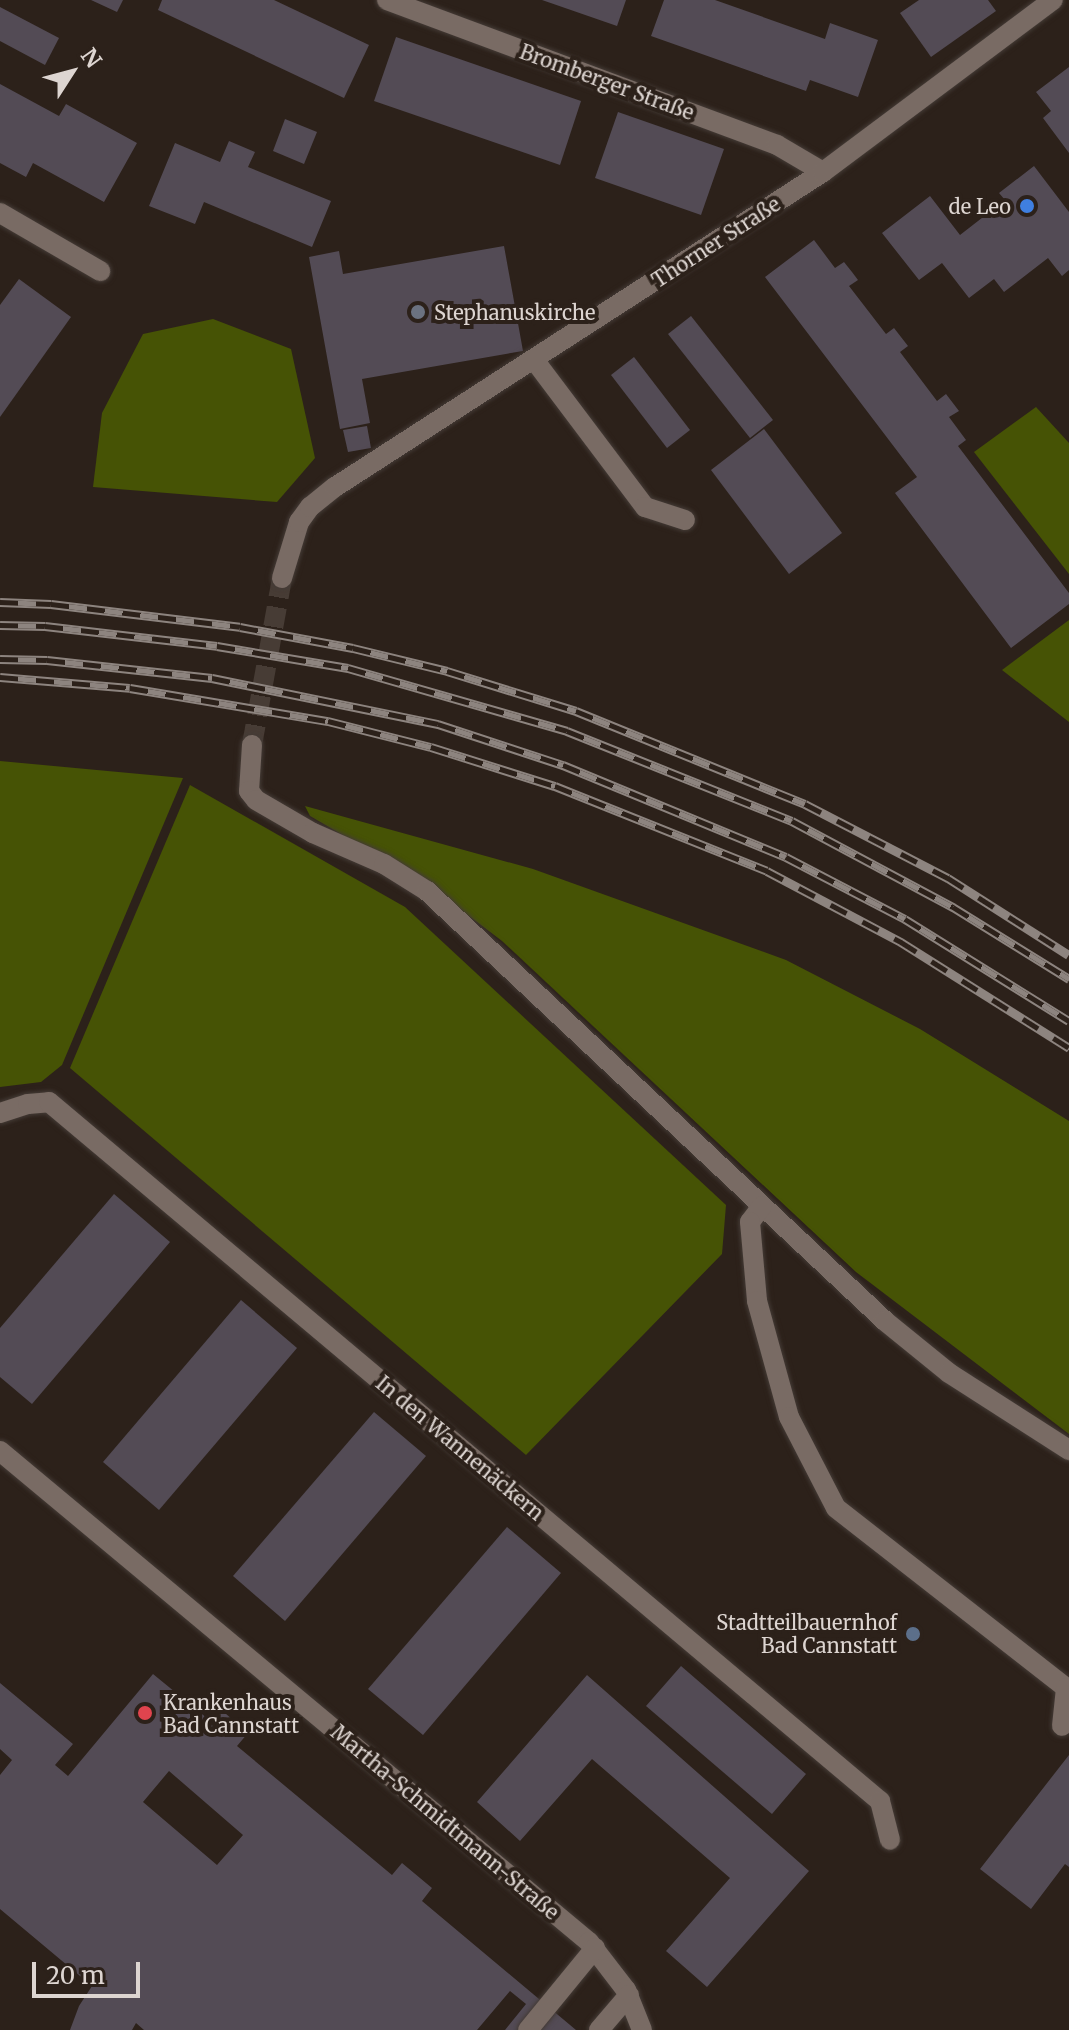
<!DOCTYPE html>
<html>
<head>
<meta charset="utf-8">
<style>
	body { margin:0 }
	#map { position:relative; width:1069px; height:2030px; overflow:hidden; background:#2c211a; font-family:Merriweather,serif }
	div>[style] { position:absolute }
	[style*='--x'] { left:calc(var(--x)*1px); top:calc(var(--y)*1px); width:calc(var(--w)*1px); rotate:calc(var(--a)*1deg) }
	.green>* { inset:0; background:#465305 }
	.building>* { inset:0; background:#534b55 }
	.minor-tunnel>* { height:20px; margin-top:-10px; transform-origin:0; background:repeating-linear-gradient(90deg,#473c35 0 20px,transparent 0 30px) }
	.roads { filter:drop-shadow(0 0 2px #443b36) drop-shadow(0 0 2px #443b36) }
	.minor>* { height:20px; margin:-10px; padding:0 10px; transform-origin:10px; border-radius:10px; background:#796b64 }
	.rail>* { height:9px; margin-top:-4.5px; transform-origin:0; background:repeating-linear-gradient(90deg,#2c211a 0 18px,#8d847f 0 36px); box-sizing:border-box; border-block:2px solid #8d847f }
	.dots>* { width:22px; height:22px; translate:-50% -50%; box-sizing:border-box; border:4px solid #2c211a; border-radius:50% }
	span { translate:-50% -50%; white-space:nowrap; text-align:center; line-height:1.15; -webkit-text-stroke:8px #2c211a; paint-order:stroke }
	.street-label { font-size:20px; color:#ddd5d1 }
	.poi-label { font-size:20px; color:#ddd5d1 }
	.right { translate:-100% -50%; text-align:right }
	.left { translate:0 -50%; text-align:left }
	.north { position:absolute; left:32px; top:32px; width:80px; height:80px; -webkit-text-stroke:6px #2c211a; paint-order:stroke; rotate:54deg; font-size:22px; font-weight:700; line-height:32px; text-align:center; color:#ddd5d1 }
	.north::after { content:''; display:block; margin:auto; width:28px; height:36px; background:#ddd5d1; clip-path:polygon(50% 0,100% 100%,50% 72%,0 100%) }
	.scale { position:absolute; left:32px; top:1962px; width:108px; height:36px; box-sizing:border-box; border:4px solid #ddd5d1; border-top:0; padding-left:10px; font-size:24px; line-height:28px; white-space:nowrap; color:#ddd5d1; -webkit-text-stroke:6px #2c211a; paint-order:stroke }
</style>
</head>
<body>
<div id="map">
	<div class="green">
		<div style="clip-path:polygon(213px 319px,291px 349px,315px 458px,277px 502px,93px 487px,102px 413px,143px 334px)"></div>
		<div style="clip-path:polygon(1036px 407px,1069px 443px,1069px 574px,974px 452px)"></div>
		<div style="clip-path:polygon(1069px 620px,1069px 722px,1002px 670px)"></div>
		<div style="clip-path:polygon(0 761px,183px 778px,62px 1065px,41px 1082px,0 1087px)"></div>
		<div style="clip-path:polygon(190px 785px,405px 907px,726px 1205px,722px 1254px,526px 1455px,70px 1068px)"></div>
		<div style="clip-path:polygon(305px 806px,533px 869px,786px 960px,920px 1029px,1069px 1121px,1069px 1434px,856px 1272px,502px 941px,427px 884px,310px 816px)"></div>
	</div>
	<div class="building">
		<div style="clip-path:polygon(91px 0,123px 0,117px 12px)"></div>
		<div style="clip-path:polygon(162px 0,274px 0,369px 45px,344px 98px,158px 10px)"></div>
		<div style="clip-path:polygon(542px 0,626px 0,617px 26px)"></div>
		<div style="clip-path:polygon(664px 0,715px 0,825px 39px,830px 23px,878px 40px,858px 97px,810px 80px,806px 91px,651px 36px)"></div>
		<div style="clip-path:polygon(919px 0,988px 0,996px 11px,931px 57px,900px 13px)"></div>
		<div style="clip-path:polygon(0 7px,59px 38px,45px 65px,0 41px)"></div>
		<div style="clip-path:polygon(396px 37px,581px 101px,560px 165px,374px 101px)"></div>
		<div style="clip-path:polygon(1069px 67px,1069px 153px,1043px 118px,1051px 111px,1036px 92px)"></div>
		<div style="clip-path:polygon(0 84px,59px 116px,66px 104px,137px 143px,104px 202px,33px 163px,26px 177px,0 163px)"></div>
		<div style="clip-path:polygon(618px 112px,724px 149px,701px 215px,595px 178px)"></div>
		<div style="clip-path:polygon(285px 119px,317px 132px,304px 164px,273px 151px)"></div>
		<div style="clip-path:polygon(229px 141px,255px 152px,248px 167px,331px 201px,312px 247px,204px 202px,195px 224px,149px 206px,175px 143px,220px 162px)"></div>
		<div style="clip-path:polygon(1034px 166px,1069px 212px,1069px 270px,1062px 276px,1048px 258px,1004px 292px,994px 279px,969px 298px,942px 263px,919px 280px,882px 233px,930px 196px,960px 235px,1005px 200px,999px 193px)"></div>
		<div style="clip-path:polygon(814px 240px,835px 268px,844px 262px,852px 272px,858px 280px,849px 286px,886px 334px,894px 328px,908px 346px,900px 352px,937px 401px,946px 394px,959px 411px,949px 417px,966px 440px,958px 446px,1069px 593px,1069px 604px,1011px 648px,895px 493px,917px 477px,765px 277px)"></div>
		<div style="clip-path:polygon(504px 246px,523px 351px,362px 379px,370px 423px,340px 429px,309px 257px,339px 251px,343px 274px)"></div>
		<div style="clip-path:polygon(19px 279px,71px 317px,0 417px,0 305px)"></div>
		<div style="clip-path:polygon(691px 316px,773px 420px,750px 438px,668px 334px)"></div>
		<div style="clip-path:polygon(634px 357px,690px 430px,667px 448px,611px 375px)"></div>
		<div style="clip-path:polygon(367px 426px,371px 448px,348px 452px,343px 430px)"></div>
		<div style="clip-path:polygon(764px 429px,842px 533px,789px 574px,711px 470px)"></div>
		<div style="clip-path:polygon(114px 1194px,170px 1242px,32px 1404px,0 1377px,0 1328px)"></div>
		<div style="clip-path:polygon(241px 1300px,297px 1348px,159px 1510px,103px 1462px)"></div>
		<div style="clip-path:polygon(374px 1412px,426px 1456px,285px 1621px,233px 1576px)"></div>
		<div style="clip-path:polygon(507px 1527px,561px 1573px,423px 1735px,368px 1689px)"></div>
		<div style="clip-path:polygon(681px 1666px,806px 1774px,772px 1814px,646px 1706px)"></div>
		<div style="clip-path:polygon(evenodd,153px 1674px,208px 1719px,218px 1707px,248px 1733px,237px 1746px,392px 1875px,402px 1863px,432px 1888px,422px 1901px,576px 2030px,505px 2030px,526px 2004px,510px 1991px,477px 2030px,144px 2030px,136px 2023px,132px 2030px,70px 2030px,79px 2006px,92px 1986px,0 1909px,0 1775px,12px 1760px,0 1749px,0 1683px,73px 1744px,55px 1765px,68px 1776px,153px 1674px,169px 1771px,243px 1835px,217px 1865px,143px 1802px,169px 1771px)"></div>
		<div style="clip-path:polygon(587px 1675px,809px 1871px,707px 1987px,666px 1951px,730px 1878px,592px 1759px,520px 1841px,477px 1802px)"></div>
		<div style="clip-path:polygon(1069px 1755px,1069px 1867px,1065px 1864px,1031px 1909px,980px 1869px)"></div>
	</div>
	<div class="minor-tunnel">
		<div style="--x:252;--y:745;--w:170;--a:-79.8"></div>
	</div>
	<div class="roads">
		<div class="minor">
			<div style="--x:387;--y:0;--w:416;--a:20.4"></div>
			<div style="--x:777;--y:145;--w:53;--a:30.4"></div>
			<div style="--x:0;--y:213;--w:116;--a:30.1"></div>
			<div style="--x:535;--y:361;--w:183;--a:53"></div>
			<div style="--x:645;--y:507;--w:42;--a:18"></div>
			<div style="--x:282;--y:578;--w:59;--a:-73.1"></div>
			<div style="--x:299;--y:522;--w:19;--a:-54"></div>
			<div style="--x:310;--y:507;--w:32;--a:-39"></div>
			<div style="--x:335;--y:487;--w:581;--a:-32.84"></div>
			<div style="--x:823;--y:172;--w:287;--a:-36.8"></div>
			<div style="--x:252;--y:745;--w:46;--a:93.7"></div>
			<div style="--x:249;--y:791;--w:11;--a:52"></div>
			<div style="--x:256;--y:800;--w:66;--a:30.1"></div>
			<div style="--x:313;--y:833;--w:77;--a:23.6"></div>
			<div style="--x:384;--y:864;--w:51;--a:32.1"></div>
			<div style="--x:427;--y:891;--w:628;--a:43.19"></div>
			<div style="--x:885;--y:1321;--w:82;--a:39.1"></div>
			<div style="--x:949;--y:1373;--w:143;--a:32.7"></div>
			<div style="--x:0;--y:1113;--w:29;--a:-18"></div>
			<div style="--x:28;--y:1104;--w:21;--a:-5"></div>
			<div style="--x:49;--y:1102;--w:1086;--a:40.07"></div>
			<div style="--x:880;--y:1801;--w:40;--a:75.6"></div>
			<div style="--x:762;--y:1206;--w:20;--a:127"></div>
			<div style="--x:750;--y:1222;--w:79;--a:84.9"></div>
			<div style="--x:757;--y:1301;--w:120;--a:74.6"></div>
			<div style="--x:789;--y:1417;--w:102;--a:62.7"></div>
			<div style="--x:836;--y:1508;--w:292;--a:38"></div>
			<div style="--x:1066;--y:1688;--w:38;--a:96"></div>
			<div style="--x:0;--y:1451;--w:767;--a:39.82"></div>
			<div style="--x:589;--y:1942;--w:61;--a:52.4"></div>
			<div style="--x:626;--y:1990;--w:43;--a:68.2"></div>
			<div style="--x:528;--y:2030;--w:106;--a:-50.7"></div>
			<div style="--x:599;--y:2030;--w:46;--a:-49.4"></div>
		</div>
	</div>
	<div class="rail">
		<div style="--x:0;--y:602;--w:51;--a:2.2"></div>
		<div style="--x:51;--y:604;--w:190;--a:6.9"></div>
		<div style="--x:240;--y:627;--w:115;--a:10.5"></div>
		<div style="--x:353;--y:648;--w:97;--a:13.7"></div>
		<div style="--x:447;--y:671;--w:135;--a:17.2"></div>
		<div style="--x:576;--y:711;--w:247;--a:22.1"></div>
		<div style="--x:805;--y:804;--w:161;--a:27.4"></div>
		<div style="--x:948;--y:878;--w:143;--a:32.5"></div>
		<div style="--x:0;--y:625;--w:45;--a:1.3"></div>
		<div style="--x:45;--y:626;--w:173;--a:6.6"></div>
		<div style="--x:217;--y:646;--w:133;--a:9.5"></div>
		<div style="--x:348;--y:668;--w:228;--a:16"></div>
		<div style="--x:567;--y:731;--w:242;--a:21.8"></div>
		<div style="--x:792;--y:821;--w:183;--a:28.1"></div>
		<div style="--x:953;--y:907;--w:137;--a:31.8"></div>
		<div style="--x:0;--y:659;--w:47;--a:1.2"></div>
		<div style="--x:47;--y:660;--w:166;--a:6.2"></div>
		<div style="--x:212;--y:678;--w:231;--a:11.5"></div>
		<div style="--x:438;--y:724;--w:132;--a:18.2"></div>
		<div style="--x:563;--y:765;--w:241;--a:22.4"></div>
		<div style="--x:786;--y:857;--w:134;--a:27.5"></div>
		<div style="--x:905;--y:919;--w:193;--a:31.9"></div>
		<div style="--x:0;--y:677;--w:130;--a:4.8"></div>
		<div style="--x:130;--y:688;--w:201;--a:9.5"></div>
		<div style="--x:328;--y:721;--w:106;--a:14.2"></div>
		<div style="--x:431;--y:747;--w:130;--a:17.5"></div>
		<div style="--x:555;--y:786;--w:228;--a:21.8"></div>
		<div style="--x:767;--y:871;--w:152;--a:27.9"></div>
		<div style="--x:901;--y:942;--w:199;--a:32.2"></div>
	</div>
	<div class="dots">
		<div style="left:1027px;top:206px;background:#3f7fe0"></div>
		<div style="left:418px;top:312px;background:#6b7280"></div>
		<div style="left:913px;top:1634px;background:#5c6f8a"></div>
		<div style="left:145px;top:1713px;background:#e0444e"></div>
	</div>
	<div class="street-label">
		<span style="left:607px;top:82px;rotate:20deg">Bromberger Straße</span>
		<span style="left:716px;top:242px;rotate:-33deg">Thorner Straße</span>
		<span style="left:460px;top:1448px;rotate:40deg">In den Wannenäckern</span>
		<span style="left:445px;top:1822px;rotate:40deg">Martha-Schmidtmann-Straße</span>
	</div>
	<div class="poi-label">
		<span class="right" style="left:1011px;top:206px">de Leo</span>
		<span class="left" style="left:434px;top:312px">Stephanuskirche</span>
		<span class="right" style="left:897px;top:1634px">Stadtteilbauernhof<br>Bad Cannstatt</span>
		<span class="left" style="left:163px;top:1714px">Krankenhaus<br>Bad Cannstatt</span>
	</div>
	<div class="north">N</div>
	<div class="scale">20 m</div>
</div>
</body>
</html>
